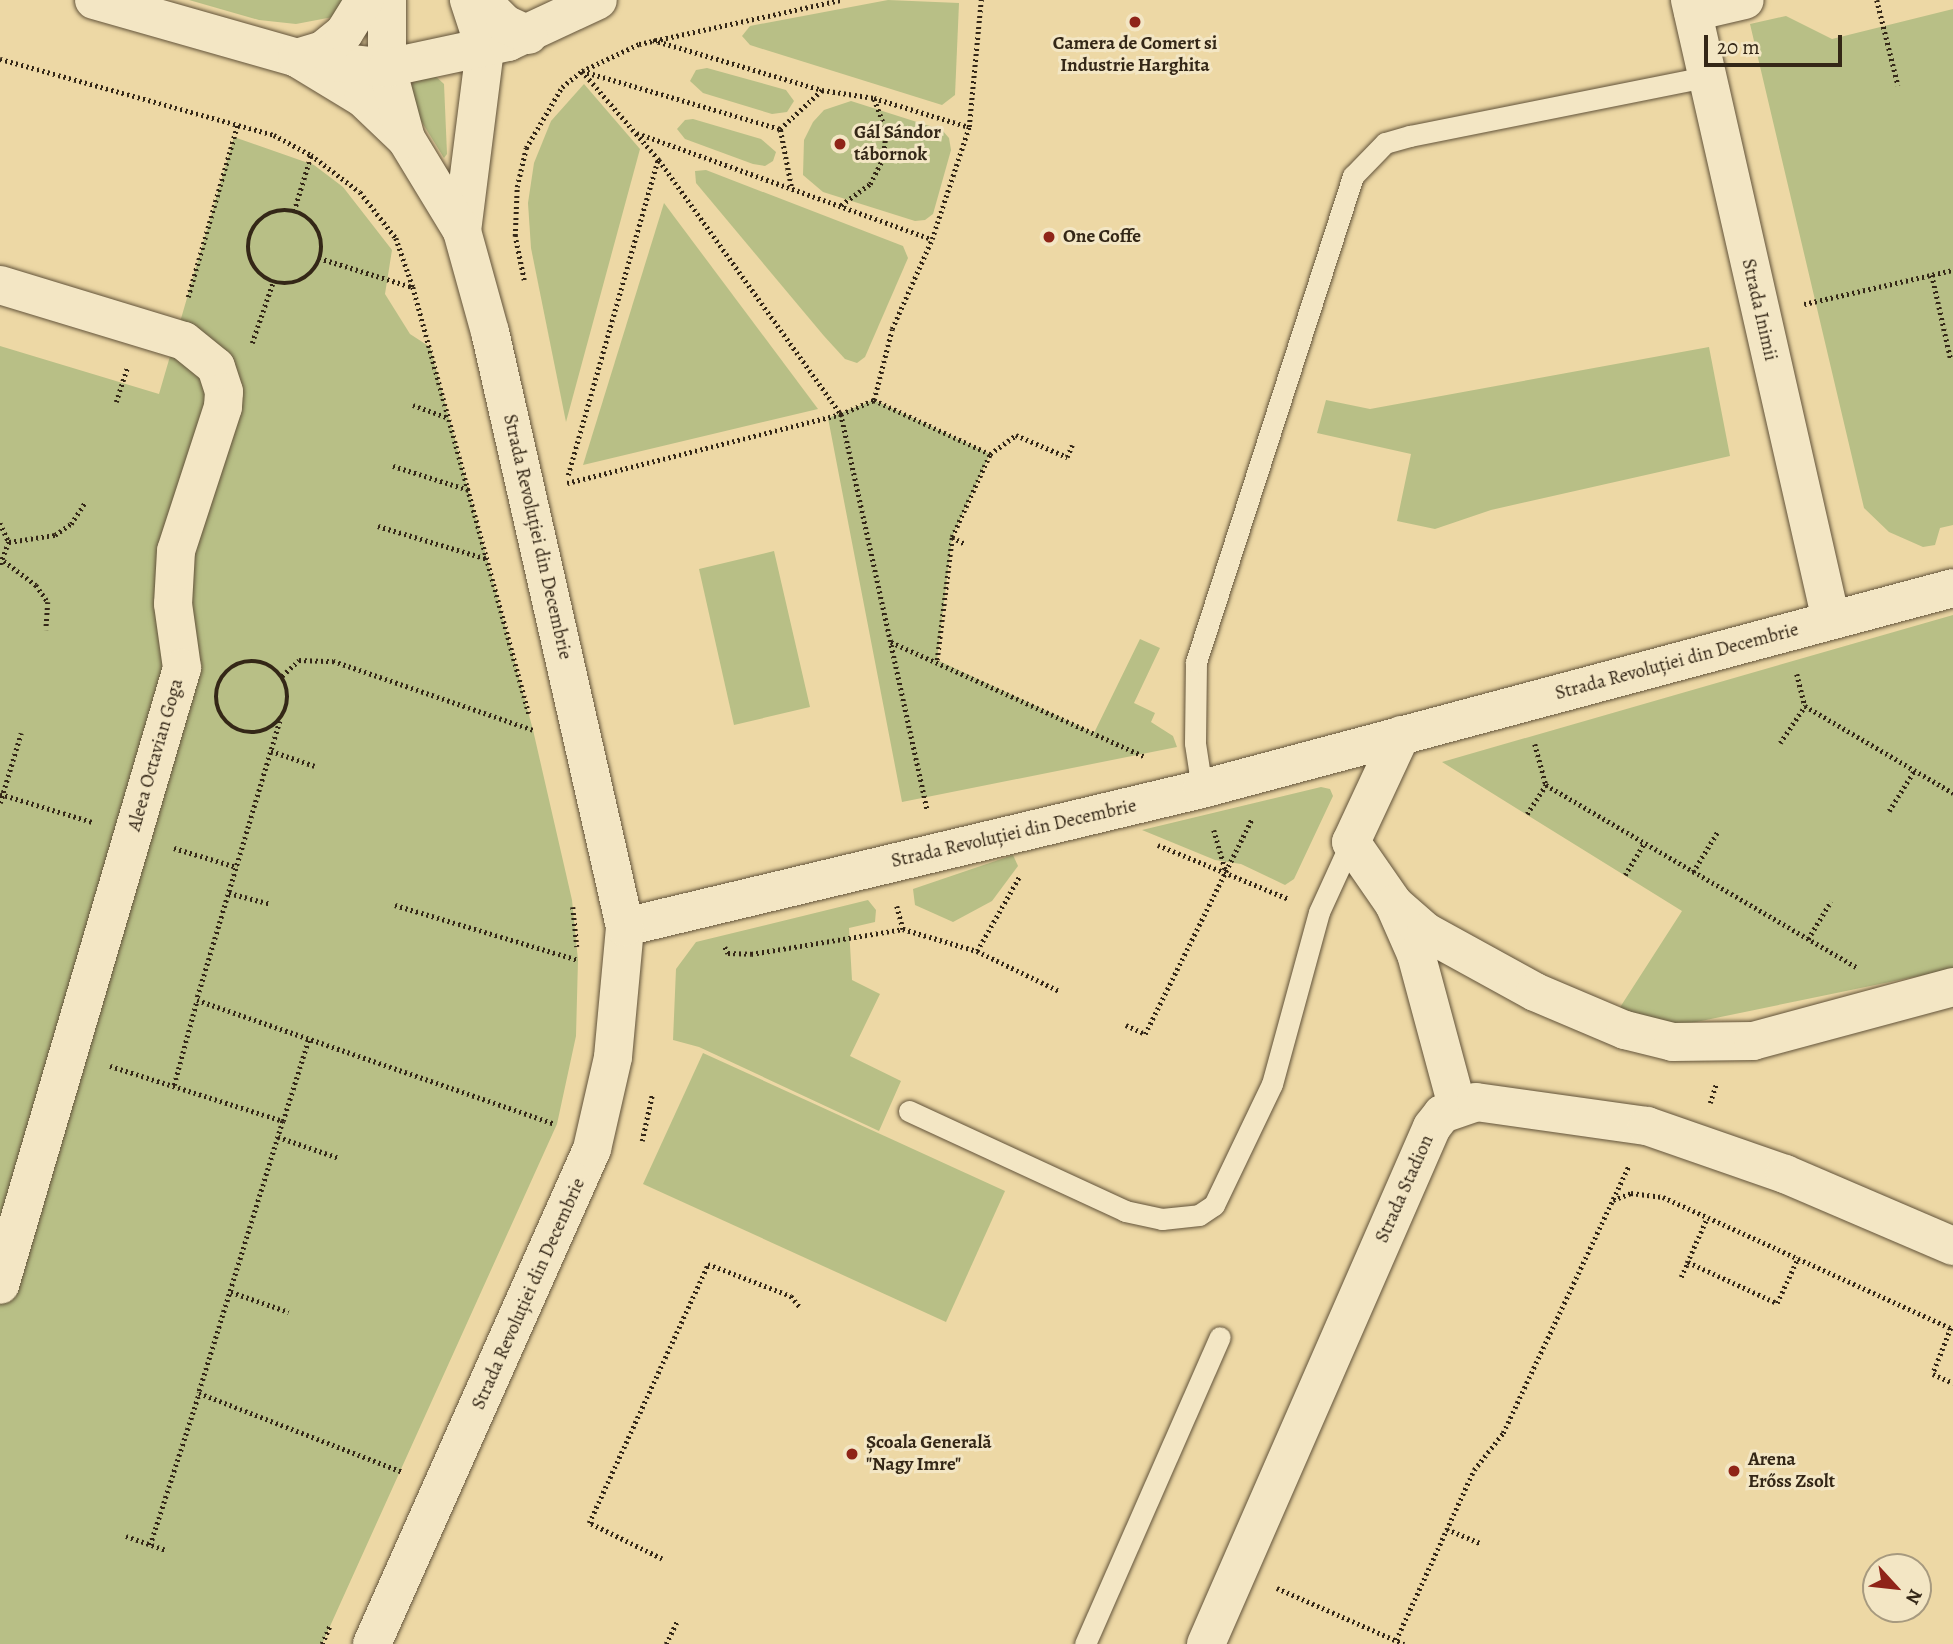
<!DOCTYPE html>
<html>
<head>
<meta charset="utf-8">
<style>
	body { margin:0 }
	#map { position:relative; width:1953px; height:1644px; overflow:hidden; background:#edd8a5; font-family:Alegreya,serif }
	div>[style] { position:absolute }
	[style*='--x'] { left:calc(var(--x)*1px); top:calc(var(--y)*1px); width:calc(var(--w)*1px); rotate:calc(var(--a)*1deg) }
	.green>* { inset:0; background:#b8bf86 }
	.path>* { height:4.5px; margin-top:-2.25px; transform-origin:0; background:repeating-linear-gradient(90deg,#342717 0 2px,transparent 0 5.5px) }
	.path>.ring { margin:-2.25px; padding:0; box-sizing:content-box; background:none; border:4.5px solid #342717; border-radius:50% }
	.roads { filter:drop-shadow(0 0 2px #62533a) drop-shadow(0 0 2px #62533a) }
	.lane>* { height:21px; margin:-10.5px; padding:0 10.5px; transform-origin:10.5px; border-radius:10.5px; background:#f3e6c4 }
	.street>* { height:38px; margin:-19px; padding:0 19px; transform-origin:19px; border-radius:19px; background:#f3e6c4 }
	.secondary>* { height:38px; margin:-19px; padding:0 19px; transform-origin:19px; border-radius:19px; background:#f3e6c4 }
	.dots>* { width:19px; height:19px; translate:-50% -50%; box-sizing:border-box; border:4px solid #f3e6c4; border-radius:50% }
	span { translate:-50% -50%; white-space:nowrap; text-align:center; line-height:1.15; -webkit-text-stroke:6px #f3e6c4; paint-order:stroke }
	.poi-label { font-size:19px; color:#342717; font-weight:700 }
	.left { translate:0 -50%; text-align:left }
	.street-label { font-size:19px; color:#342717 }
	.north { position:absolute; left:1862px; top:1553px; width:70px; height:70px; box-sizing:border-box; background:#f3e6c4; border:2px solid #a79a7f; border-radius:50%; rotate:117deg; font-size:19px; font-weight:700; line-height:28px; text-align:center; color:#342717 }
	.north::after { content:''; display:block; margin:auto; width:24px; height:32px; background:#8f2418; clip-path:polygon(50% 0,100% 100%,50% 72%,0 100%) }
	.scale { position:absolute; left:1704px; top:35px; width:138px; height:32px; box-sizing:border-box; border:4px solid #342717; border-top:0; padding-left:9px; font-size:21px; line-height:24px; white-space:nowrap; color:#342717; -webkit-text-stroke:5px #f3e6c4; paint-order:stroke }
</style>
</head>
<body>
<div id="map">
	<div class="green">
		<div style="clip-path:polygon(189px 0,346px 0,338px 16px,296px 24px,259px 20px)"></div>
		<div style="clip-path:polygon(888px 0,959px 3px,955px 95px,942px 105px,750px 45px,742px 36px,750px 26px)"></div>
		<div style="clip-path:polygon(1953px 9px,1953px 525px,1940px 528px,1935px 545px,1923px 547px,1889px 532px,1864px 508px,1750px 24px,1786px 16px,1832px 39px)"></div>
		<div style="clip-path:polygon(707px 68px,786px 90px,794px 101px,787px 112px,772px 114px,703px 93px,690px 81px,696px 70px)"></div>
		<div style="clip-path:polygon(432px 73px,444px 84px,447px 154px,444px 158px,407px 98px,415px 76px)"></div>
		<div style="clip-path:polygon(584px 84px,640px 149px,566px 422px,531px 248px,528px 203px,534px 163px,551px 121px)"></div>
		<div style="clip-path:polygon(851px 101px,942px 130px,949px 138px,951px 150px,933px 214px,925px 220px,915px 221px,823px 192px,803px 175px,804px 140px,813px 122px,824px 110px)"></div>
		<div style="clip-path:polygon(693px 119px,761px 139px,776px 152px,773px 161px,765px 166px,753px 164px,685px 139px,677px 129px,685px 120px)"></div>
		<div style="clip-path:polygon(234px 137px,314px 165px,343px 187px,392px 250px,385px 294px,410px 334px,430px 347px,533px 730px,572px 900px,578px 960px,576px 1036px,557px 1124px,322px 1644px,0 1644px,0 346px,159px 394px)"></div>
		<div style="clip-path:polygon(706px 170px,903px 246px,908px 258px,865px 357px,857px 363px,845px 359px,824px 336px,696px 183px,695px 171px)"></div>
		<div style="clip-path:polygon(664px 203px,818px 409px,583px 465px)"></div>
		<div style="clip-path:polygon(1709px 347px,1730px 456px,1491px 510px,1435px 529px,1397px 521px,1411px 454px,1317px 433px,1326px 400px,1370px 409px)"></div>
		<div style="clip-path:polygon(874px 400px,990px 454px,952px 537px,937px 660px,1094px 733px,1140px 639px,1160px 648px,1134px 703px,1155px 713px,1151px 722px,1173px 736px,1177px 747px,902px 802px,828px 418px)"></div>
		<div style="clip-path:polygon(774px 551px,810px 707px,734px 725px,699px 569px)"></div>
		<div style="clip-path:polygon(1953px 615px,1953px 969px,1672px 1027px,1617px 1012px,1682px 911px,1442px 762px)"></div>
		<div style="clip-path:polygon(1321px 787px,1330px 789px,1333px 796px,1294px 879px,1285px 885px,1241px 864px,1215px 860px,1142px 830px)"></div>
		<div style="clip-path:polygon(1013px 855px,1018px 866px,992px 901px,953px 922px,915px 905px,913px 889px)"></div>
		<div style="clip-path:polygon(868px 900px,876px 910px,875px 922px,849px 928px,852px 980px,880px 994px,850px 1056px,901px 1081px,879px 1131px,699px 1047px,673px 1040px,676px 969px,696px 942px)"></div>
		<div style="clip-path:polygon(703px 1053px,1005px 1191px,946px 1322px,643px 1184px)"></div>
	</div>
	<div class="path">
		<div style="--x:1877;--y:0;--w:88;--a:76.1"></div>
		<div style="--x:653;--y:40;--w:176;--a:16.5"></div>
		<div style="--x:822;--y:90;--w:53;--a:8.7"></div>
		<div style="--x:874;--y:98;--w:99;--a:17"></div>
		<div style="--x:0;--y:59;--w:284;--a:15.5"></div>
		<div style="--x:274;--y:135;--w:42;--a:28.4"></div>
		<div style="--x:311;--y:155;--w:61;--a:37.1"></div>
		<div style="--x:360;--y:192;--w:58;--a:52"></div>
		<div style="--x:396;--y:238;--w:52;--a:70.9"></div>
		<div style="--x:413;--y:287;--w:442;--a:74.8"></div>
		<div style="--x:582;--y:71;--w:118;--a:49.1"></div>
		<div style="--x:659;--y:160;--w:312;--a:54.4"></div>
		<div style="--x:841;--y:414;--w:405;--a:77.7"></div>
		<div style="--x:582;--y:71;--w:206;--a:16.3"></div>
		<div style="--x:637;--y:133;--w:313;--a:19.8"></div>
		<div style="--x:791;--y:186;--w:58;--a:-100.9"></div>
		<div style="--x:780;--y:129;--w:57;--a:-42.9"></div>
		<div style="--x:841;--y:205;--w:36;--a:-36"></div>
		<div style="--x:870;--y:184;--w:28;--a:-63"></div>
		<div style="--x:883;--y:159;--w:27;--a:-84"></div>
		<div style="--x:886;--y:132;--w:35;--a:-110"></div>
		<div class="ring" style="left:248px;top:210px;width:69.5px;height:69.5px"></div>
		<div style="--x:294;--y:211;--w:59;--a:-73.1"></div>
		<div style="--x:319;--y:258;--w:97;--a:17.3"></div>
		<div style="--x:1932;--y:275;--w:87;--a:77.4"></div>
		<div style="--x:524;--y:280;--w:45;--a:-101.6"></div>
		<div style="--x:515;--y:236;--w:49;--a:-87.7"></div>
		<div style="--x:517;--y:187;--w:40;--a:-77"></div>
		<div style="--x:526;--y:148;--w:71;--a:-59.5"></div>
		<div style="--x:562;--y:87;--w:26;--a:-39"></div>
		<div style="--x:582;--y:71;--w:63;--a:-25.3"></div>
		<div style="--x:639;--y:44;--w:206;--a:-12.3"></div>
		<div style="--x:188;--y:297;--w:181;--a:-74"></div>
		<div style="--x:1804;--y:304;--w:153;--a:-12.9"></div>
		<div style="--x:252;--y:343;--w:65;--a:-71"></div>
		<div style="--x:874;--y:400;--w:73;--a:-75.8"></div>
		<div style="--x:892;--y:329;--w:98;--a:-66"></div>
		<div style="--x:932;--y:239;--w:118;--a:-71.7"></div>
		<div style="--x:969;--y:127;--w:128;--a:-84.6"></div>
		<div style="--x:116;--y:402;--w:36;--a:-72"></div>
		<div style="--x:413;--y:405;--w:38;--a:20"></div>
		<div style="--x:393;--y:466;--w:80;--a:17.5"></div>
		<div style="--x:568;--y:475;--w:328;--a:-74.1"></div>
		<div style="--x:567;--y:483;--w:283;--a:-14.1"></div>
		<div style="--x:841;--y:414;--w:36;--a:-23"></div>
		<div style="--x:874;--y:400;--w:128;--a:25"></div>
		<div style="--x:0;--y:523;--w:21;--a:65"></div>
		<div style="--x:9;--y:542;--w:26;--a:111"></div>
		<div style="--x:378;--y:526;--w:114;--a:16.8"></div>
		<div style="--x:952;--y:537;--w:15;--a:28"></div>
		<div style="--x:9;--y:542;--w:47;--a:-8.7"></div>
		<div style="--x:55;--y:535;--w:19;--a:-35"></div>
		<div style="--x:71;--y:524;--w:27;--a:-57"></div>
		<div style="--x:4;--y:561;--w:40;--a:37"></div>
		<div style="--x:36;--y:585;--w:21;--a:55"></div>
		<div style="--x:48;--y:602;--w:28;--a:94"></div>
		<div style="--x:891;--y:642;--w:277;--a:24.3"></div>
		<div style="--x:937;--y:660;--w:124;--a:-83"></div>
		<div style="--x:952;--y:537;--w:91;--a:-65.4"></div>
		<div style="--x:990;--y:454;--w:32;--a:-36"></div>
		<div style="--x:1016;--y:435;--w:56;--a:23.3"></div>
		<div style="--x:1067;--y:457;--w:13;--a:-67"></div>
		<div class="ring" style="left:216px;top:661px;width:67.5px;height:67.5px"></div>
		<div style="--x:1797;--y:674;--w:33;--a:76"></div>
		<div style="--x:1805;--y:706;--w:172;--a:30.4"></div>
		<div style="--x:282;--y:676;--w:23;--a:-43"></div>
		<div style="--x:299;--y:660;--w:34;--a:2"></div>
		<div style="--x:333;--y:661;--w:212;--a:19"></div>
		<div style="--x:280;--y:721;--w:291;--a:106.6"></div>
		<div style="--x:197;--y:1000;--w:377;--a:19.1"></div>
		<div style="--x:1780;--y:743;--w:45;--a:-56"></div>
		<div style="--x:1535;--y:744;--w:42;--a:75"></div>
		<div style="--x:1546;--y:785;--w:362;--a:30.4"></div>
		<div style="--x:271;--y:751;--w:46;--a:18.8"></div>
		<div style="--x:0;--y:794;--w:96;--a:16.9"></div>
		<div style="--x:0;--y:803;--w:73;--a:-73.3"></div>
		<div style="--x:1889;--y:811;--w:47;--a:-58"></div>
		<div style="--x:1527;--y:814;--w:35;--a:-57"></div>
		<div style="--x:1214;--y:830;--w:44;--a:74.1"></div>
		<div style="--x:1158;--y:845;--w:142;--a:22.4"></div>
		<div style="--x:174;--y:848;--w:66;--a:16.8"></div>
		<div style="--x:1693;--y:872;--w:48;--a:-58.6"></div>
		<div style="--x:1625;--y:875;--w:37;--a:-59"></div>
		<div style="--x:229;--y:893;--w:43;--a:14.7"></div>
		<div style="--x:395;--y:905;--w:191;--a:16.7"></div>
		<div style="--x:897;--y:906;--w:24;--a:75"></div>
		<div style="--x:573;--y:907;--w:40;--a:84.3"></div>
		<div style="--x:1808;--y:939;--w:44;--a:-58.8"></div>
		<div style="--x:725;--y:947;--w:7;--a:63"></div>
		<div style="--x:728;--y:953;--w:23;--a:2"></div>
		<div style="--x:751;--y:954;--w:154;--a:-9.3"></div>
		<div style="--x:903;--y:929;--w:77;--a:16.6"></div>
		<div style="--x:977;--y:951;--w:91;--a:26"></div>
		<div style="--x:977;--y:951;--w:85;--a:-60.4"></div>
		<div style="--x:1126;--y:1025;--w:21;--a:25"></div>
		<div style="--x:1145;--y:1034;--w:239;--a:-63.6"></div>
		<div style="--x:110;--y:1066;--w:182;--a:17.6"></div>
		<div style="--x:283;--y:1121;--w:285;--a:107.2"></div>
		<div style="--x:199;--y:1393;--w:219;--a:21.2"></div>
		<div style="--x:174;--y:1085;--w:88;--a:-74.9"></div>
		<div style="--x:1710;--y:1103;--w:20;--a:-72"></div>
		<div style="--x:283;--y:1121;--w:87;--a:-72.6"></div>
		<div style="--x:278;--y:1137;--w:65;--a:19"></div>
		<div style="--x:642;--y:1141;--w:47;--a:-77.7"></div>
		<div style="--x:1613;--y:1200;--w:19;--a:-21"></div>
		<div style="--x:1631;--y:1193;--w:32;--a:7"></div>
		<div style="--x:1663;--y:1197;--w:316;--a:24.5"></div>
		<div style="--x:1951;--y:1328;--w:49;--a:111.4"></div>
		<div style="--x:1933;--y:1374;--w:22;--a:24"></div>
		<div style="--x:1687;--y:1263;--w:49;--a:-66"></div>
		<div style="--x:1681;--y:1277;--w:17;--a:-65"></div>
		<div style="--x:1688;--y:1262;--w:98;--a:24.7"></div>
		<div style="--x:1777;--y:1303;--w:50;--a:-65"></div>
		<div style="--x:231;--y:1292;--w:61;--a:19"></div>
		<div style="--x:1447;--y:1529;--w:38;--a:23"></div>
		<div style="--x:126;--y:1536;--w:42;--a:19.3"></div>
		<div style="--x:150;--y:1545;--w:160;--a:-72.1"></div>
		<div style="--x:662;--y:1559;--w:81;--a:-153.7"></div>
		<div style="--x:589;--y:1523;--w:285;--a:-65.3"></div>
		<div style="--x:708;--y:1264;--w:89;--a:21.1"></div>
		<div style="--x:791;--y:1296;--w:14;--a:51"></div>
		<div style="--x:1277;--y:1588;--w:139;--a:23.8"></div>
		<div style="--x:1396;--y:1640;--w:187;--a:-65.4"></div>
		<div style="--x:1474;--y:1470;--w:47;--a:-51.9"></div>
		<div style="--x:1503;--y:1433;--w:296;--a:-64.8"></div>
		<div style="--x:322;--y:1644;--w:21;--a:-67"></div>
		<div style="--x:666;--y:1644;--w:25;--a:-64"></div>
	</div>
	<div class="roads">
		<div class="lane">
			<div style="--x:1202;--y:789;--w:47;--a:-98.7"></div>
			<div style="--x:1195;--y:743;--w:81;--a:-89.3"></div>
			<div style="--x:1196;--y:662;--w:511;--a:-72.1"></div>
			<div style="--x:1353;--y:176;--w:46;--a:-45.9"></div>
			<div style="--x:1385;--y:143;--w:26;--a:-16"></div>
			<div style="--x:1410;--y:136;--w:302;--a:-11.3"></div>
			<div style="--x:909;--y:1111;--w:238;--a:24.8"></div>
			<div style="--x:1125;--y:1211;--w:38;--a:12"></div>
			<div style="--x:1162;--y:1219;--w:37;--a:-6"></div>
			<div style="--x:1199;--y:1215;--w:18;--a:-34"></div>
			<div style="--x:1214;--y:1205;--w:134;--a:-64.4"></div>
			<div style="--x:1272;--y:1084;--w:178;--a:-74.7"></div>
			<div style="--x:1319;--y:912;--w:77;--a:-65.4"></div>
			<div style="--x:1085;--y:1644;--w:335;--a:-66.3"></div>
		</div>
		<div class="street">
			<div style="--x:1690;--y:0;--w:636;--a:77.19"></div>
			<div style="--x:1693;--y:12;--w:53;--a:-13"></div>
			<div style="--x:297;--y:58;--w:77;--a:31.2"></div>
			<div style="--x:363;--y:98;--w:59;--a:43.6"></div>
			<div style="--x:462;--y:231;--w:183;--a:-82.8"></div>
			<div style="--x:485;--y:49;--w:52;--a:-108.1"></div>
			<div style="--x:0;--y:285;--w:192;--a:16.9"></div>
			<div style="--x:184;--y:341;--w:41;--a:39.1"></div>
			<div style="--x:216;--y:367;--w:26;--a:72"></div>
			<div style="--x:224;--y:392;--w:15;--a:94"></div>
			<div style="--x:223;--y:407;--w:151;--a:108.1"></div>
			<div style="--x:176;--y:551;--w:53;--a:93.2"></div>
			<div style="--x:173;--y:604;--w:65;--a:82"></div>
			<div style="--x:182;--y:668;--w:643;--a:106.43"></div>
			<div style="--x:1401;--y:735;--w:118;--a:115"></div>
			<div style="--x:1351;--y:842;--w:75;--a:55.3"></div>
			<div style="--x:1394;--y:904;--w:55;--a:66.3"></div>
			<div style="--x:1416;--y:954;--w:157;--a:74.9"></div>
			<div style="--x:1394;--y:904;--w:43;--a:41.2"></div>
			<div style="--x:1426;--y:932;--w:124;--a:28.8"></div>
			<div style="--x:1535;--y:992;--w:98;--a:22.9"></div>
			<div style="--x:1625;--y:1030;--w:49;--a:14"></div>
			<div style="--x:1673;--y:1042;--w:80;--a:-0.7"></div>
			<div style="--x:1753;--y:1041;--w:207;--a:-15.1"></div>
			<div style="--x:625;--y:927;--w:593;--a:-13.45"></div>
			<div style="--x:1202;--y:789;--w:777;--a:-14.98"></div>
			<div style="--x:372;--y:1644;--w:542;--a:-66.04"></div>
			<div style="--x:592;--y:1149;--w:94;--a:-77.1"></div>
			<div style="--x:613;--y:1057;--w:131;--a:-84.7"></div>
			<div style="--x:625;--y:927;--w:610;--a:-102.78"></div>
			<div style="--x:490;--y:332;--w:105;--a:-105.5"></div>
			<div style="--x:462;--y:231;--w:108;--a:-121.3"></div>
			<div style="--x:406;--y:139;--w:73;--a:-105"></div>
			<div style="--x:387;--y:68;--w:68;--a:-90"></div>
			<div style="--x:1206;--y:1644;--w:564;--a:-66.39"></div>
			<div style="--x:1432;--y:1127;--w:16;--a:-52"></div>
			<div style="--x:1442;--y:1114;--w:36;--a:-19"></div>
			<div style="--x:1476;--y:1102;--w:173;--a:8"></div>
			<div style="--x:1647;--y:1126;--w:146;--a:19.2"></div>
			<div style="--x:1785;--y:1174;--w:183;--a:23.2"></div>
		</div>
		<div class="secondary">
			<div style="--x:94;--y:0;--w:211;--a:15.9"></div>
			<div style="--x:297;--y:58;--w:91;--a:6.3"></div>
			<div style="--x:387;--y:68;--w:124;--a:-12.1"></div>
			<div style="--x:508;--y:42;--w:99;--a:-25"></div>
			<div style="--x:481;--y:0;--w:34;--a:45"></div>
			<div style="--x:505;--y:24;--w:26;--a:25"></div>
			<div style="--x:297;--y:58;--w:27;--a:-17"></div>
			<div style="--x:323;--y:50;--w:27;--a:-39"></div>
			<div style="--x:344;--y:33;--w:39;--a:-58"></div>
		</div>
	</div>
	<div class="dots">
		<div style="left:1135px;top:22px;background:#8f2418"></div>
		<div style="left:840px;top:144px;background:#8f2418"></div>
		<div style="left:1049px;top:237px;background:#8f2418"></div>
		<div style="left:852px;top:1454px;background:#8f2418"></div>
		<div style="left:1734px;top:1471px;background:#8f2418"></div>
	</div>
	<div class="poi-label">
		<span style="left:1135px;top:55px">Camera de Comert si<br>Industrie Harghita</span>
		<span class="left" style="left:854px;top:144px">Gál Sándor<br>tábornok</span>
		<span class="left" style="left:1063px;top:237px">One Coffe</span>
		<span class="left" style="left:866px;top:1454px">Școala Generală<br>"Nagy Imre"</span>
		<span class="left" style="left:1748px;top:1471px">Arena<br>Erőss Zsolt</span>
	</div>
	<div class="street-label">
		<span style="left:1759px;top:310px;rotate:77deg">Strada Inimii</span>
		<span style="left:537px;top:537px;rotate:77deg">Strada Revoluției din Decembrie</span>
		<span style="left:1677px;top:662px;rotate:-15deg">Strada Revoluției din Decembrie</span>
		<span style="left:156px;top:755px;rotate:-74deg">Aleea Octavian Goga</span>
		<span style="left:1014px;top:834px;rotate:-13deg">Strada Revoluției din Decembrie</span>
		<span style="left:1405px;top:1189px;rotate:-66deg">Strada Stadion</span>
		<span style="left:529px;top:1294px;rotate:-66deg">Strada Revoluției din Decembrie</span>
	</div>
	<div class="north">N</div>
	<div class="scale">20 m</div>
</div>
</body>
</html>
